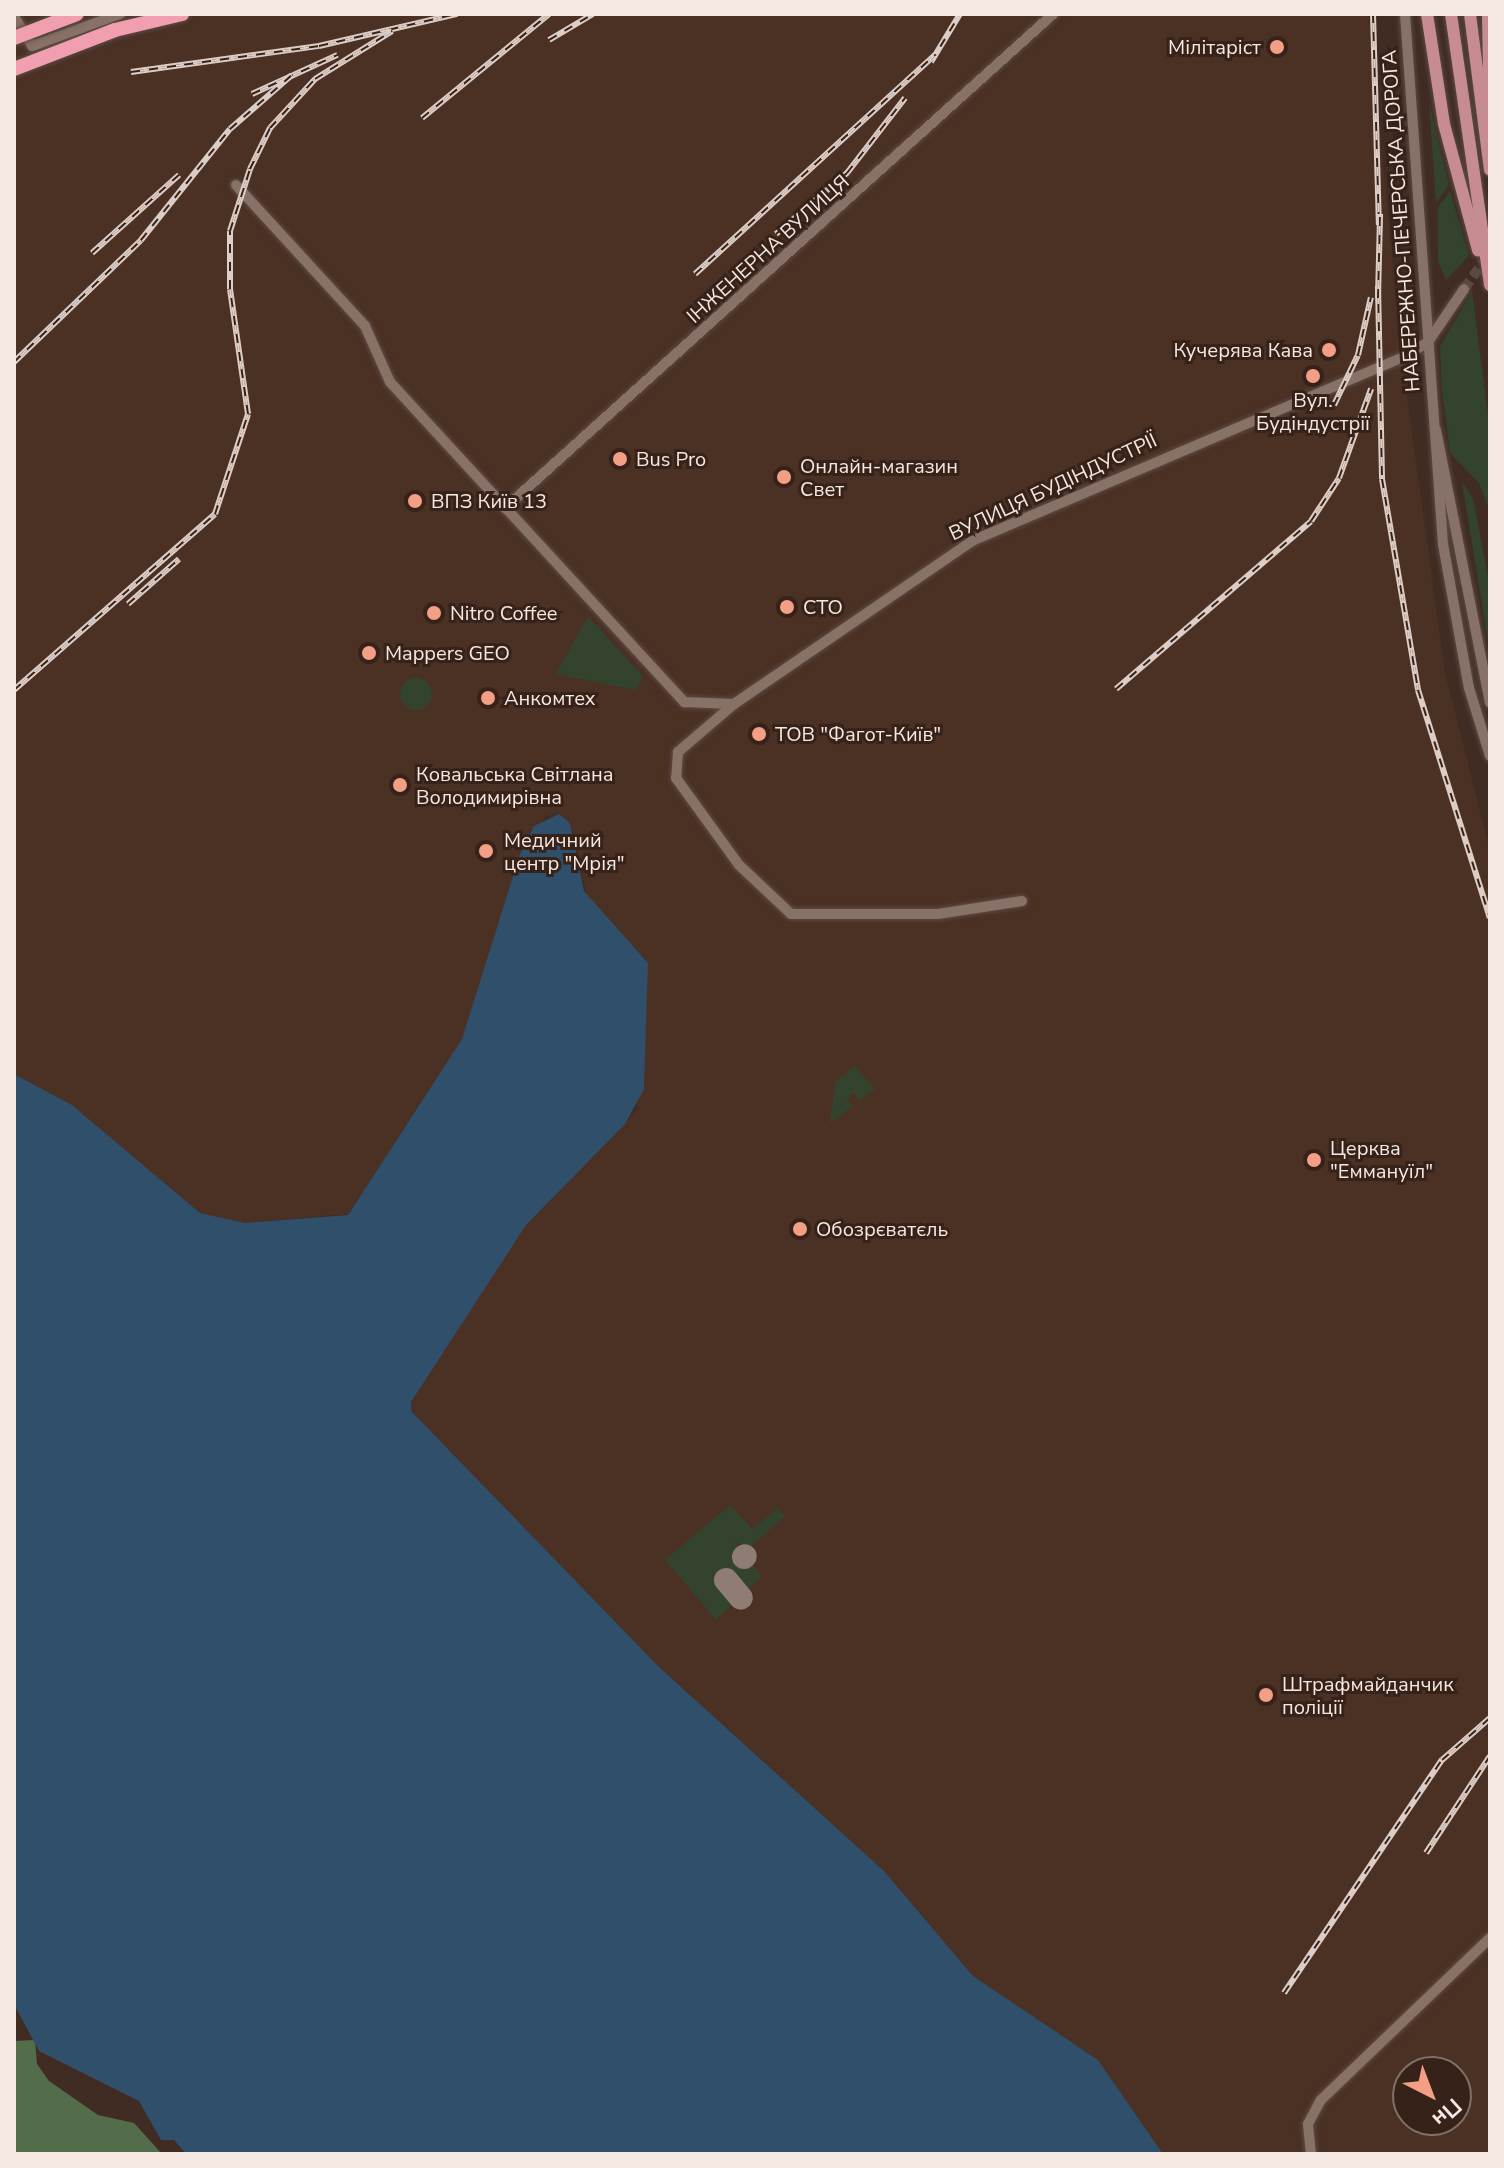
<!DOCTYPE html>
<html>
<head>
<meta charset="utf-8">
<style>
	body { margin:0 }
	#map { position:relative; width:1504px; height:2168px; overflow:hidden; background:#402c23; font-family:"Nunito Sans",sans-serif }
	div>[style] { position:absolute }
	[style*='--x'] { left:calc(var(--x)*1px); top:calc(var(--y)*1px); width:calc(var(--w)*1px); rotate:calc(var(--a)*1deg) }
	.built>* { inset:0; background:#4b3024 }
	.green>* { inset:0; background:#33432e }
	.round { border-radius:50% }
	.forest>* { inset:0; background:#536d4b }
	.water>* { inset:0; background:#2f4f6b }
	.taxiway>* { height:24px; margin:-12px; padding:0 12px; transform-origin:12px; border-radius:12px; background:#8e7c75 }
	.minor-tunnel>* { height:10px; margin-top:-5px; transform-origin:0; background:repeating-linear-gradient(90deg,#5b4840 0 10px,transparent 0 15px) }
	.roads { filter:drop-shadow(0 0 2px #5c4b43) drop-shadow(0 0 2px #5c4b43) }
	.minor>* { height:10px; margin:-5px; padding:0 5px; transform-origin:5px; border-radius:5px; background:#887166 }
	.major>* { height:12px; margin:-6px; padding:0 6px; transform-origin:6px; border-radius:6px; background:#c78c92 }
	.highway>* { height:14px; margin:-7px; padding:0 7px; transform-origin:7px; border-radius:7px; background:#f19eb0 }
	.rail>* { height:6px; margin-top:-3px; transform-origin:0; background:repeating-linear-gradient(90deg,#362219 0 9px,#dccdc7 0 18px); box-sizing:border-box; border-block:2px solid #dccdc7 }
	.bridges { filter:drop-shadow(0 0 2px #5c4b43) drop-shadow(0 0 2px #5c4b43) }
	.highway-bridge>* { height:14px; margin:-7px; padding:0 7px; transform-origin:7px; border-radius:7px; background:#f19eb0 }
	.dots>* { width:22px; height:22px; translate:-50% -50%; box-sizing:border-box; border:4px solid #362219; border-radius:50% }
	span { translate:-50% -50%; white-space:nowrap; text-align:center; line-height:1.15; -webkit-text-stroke:6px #362219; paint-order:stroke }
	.poi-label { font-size:20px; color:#f5e7e1 }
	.right { translate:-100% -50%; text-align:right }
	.left { translate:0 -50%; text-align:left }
	.street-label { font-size:20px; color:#f5e7e1 }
	.frame { position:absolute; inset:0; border:16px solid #f5e7e1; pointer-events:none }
	.north { position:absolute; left:1392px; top:2056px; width:80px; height:80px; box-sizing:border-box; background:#362219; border:2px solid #827169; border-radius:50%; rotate:138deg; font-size:22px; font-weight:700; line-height:32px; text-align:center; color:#f5e7e1 }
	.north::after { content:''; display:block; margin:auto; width:28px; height:36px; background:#f39f85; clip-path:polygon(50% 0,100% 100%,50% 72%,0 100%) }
</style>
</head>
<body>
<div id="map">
	<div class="built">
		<div style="clip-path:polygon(evenodd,14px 14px,1368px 14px,1404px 375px,1445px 673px,1490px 851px,1490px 2154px,1163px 2154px,1098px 2060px,973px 1976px,884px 1871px,659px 1667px,419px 1426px,411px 1403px,484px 1282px,526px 1225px,638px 1109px,570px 823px,559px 814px,545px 816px,462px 1039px,348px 1214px,245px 1223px,200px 1213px,72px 1105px,14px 1074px,14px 14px,1408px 2072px,1456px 2072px,1456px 2120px,1408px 2120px,1408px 2072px)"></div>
	</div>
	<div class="green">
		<div style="clip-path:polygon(1429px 103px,1449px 185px,1436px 203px)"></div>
		<div style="clip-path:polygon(1450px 191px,1469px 256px,1446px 280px,1438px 261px,1438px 207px)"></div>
		<div style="clip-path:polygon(1472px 292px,1490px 429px,1490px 511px,1479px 483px,1450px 453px,1442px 390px,1440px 346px)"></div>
		<div style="clip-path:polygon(1462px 482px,1473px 498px,1490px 588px,1490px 653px)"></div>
		<div style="clip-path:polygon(588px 616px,643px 676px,636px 690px,556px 674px)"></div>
		<div class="round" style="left:400px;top:678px;width:32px;height:32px"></div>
		<div style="clip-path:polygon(854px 1066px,875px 1089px,860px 1100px,853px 1093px,847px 1099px,853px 1106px,830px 1124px,835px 1082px)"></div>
		<div style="clip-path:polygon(730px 1505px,752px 1529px,778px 1508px,785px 1516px,750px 1547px,734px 1542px,762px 1576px,716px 1620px,665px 1560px)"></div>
	</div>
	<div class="forest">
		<div style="clip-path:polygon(35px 2040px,37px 2064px,49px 2081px,98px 2115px,134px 2123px,162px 2154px,14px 2154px,14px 2041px)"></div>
	</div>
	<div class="water">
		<div style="clip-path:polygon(559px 814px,570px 823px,584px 891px,648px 963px,644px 1089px,625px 1124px,526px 1225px,411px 1402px,412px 1412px,659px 1667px,884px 1871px,973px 1976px,1098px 2060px,1163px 2154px,186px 2154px,174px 2140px,161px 2140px,139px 2101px,39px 2051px,16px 2008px,14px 1074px,72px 1105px,200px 1213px,245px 1223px,348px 1215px,462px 1039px,520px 854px,534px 826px)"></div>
	</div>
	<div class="taxiway">
		<div style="--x:744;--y:1557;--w:1;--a:-45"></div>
		<div style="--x:726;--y:1580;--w:23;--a:50"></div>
	</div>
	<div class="minor-tunnel">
		<div style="--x:1464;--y:289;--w:43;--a:-54.5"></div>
	</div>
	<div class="roads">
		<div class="minor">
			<div style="--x:1405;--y:14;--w:531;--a:85.9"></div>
			<div style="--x:1443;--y:544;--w:146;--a:79.8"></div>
			<div style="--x:1469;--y:688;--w:71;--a:72.8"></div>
			<div style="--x:14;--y:16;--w:35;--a:59"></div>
			<div style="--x:32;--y:46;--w:94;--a:-20"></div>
			<div style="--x:236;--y:185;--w:191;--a:47.5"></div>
			<div style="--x:365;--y:326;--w:61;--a:65.9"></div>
			<div style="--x:390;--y:382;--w:435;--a:47.4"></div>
			<div style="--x:684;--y:702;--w:50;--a:2.3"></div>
			<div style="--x:734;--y:704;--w:288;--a:-34.4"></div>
			<div style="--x:972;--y:541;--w:471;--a:-23.1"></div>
			<div style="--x:1405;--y:356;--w:27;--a:-31"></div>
			<div style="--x:1428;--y:342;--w:64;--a:-55.8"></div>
			<div style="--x:1436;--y:430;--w:278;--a:78.8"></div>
			<div style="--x:505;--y:508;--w:738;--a:-42.03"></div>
			<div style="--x:734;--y:704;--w:74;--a:139.4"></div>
			<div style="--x:678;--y:752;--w:26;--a:94"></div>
			<div style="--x:676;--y:778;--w:107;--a:54.1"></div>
			<div style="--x:739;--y:865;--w:71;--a:43.3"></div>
			<div style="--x:791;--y:914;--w:147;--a:0"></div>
			<div style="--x:938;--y:914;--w:85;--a:-8.8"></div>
			<div style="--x:1311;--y:2154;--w:30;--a:-96"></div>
			<div style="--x:1308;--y:2124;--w:27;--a:-62"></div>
			<div style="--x:1321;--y:2100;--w:234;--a:-43.8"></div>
		</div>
		<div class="major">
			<div style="--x:1427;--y:14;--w:111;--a:81.2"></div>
			<div style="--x:1444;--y:124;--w:131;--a:74.9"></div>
			<div style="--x:1451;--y:14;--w:274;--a:81.8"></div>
			<div style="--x:1470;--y:14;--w:157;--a:82.7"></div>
			<div style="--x:1488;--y:14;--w:109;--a:88.9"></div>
		</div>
		<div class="highway">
			<div style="--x:14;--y:69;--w:108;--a:-21.1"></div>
			<div style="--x:115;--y:30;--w:69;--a:-13.4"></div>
		</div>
	</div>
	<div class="rail">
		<div style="--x:1373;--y:14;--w:211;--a:88.4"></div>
		<div style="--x:549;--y:40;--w:51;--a:-30.6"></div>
		<div style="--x:931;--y:62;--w:56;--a:-58.9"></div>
		<div style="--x:131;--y:72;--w:190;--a:-7.9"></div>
		<div style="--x:319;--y:46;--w:142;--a:-13.1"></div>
		<div style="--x:252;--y:94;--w:94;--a:-24.6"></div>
		<div style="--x:422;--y:118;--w:164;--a:-39.3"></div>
		<div style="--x:776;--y:234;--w:94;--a:-40.7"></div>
		<div style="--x:847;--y:173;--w:95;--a:-52.3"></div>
		<div style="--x:92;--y:253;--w:117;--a:-41.9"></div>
		<div style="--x:695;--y:274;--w:325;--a:-42.4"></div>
		<div style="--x:1378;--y:286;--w:193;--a:88.8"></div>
		<div style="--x:1382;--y:479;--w:214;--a:80.3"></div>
		<div style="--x:1418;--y:690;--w:239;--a:72.5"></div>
		<div style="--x:1378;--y:298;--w:84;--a:-88.6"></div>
		<div style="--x:14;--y:362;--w:176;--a:-43.8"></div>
		<div style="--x:141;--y:240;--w:142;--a:-51.3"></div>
		<div style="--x:230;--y:129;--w:82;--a:-41.1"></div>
		<div style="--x:1334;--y:405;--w:55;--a:-64.4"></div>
		<div style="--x:1358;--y:355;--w:59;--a:-77.4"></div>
		<div style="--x:128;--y:604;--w:68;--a:-41.4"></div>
		<div style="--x:1116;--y:689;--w:257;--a:-40.7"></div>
		<div style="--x:1311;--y:521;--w:51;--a:-56.9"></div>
		<div style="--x:1339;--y:478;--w:95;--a:-70.2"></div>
		<div style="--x:14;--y:690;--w:267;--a:-41.2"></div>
		<div style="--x:215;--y:514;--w:105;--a:-71.7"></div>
		<div style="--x:248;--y:414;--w:126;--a:-98.2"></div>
		<div style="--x:230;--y:289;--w:58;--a:-90"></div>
		<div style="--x:230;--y:231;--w:65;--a:-72.1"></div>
		<div style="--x:250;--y:169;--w:46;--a:-64"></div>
		<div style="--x:270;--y:128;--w:67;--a:-47.4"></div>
		<div style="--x:315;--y:79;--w:91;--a:-31.9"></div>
		<div style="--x:1426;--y:1853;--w:116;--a:-56.6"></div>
		<div style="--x:1284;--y:1993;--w:282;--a:-55.9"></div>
		<div style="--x:1442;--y:1760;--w:64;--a:-41.2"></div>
	</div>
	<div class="bridges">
		<div class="highway-bridge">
			<div style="--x:14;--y:38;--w:67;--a:-20.9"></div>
		</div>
	</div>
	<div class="dots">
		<div style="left:1277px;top:47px;background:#f39f85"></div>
		<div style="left:1329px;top:350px;background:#f39f85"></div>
		<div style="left:1313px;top:376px;background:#f39f85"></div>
		<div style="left:620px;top:459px;background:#f39f85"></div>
		<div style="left:784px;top:477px;background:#f39f85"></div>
		<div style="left:415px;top:501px;background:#f39f85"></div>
		<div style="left:787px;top:607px;background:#f39f85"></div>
		<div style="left:434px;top:613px;background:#f39f85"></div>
		<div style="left:369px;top:653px;background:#f39f85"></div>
		<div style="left:488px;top:698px;background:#f39f85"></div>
		<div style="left:759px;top:734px;background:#f39f85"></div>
		<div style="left:400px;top:785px;background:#f39f85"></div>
		<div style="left:486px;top:851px;background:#f39f85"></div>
		<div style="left:1314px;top:1160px;background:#f39f85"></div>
		<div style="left:800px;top:1229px;background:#f39f85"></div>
		<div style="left:1266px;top:1695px;background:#f39f85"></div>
	</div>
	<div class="poi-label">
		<span class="right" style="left:1261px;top:47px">Мілітаріст</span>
		<span class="right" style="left:1313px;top:350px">Кучерява Кава</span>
		<span style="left:1313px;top:412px">Вул.<br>Будіндустрії</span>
		<span class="left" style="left:636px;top:459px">Bus Pro</span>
		<span class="left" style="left:800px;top:478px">Онлайн-магазин<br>Свет</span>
		<span class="left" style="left:431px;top:501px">ВПЗ Київ 13</span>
		<span class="left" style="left:803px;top:607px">СТО</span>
		<span class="left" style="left:450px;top:613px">Nitro Coffee</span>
		<span class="left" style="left:385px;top:653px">Mappers GEO</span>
		<span class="left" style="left:504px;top:698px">Анкомтех</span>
		<span class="left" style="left:775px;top:734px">ТОВ "Фагот-Київ"</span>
		<span class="left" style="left:416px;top:786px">Ковальська Світлана<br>Володимирівна</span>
		<span class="left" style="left:504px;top:852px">Медичний<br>центр "Мрія"</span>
		<span class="left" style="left:1330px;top:1160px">Церква<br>"Еммануїл"</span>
		<span class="left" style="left:816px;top:1229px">Обозрєватєль</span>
		<span class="left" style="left:1282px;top:1696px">Штрафмайданчик<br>поліції</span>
	</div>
	<div class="street-label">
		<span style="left:1401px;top:221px;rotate:-94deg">НАБЕРЕЖНО-ПЕЧЕРСЬКА ДОРОГА</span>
		<span style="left:768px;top:249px;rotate:-42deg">ІНЖЕНЕРНА ВУЛИЦЯ</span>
		<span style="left:1053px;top:487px;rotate:-25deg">ВУЛИЦЯ БУДІНДУСТРІЇ</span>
	</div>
	<div class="frame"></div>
	<div class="north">Пн</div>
</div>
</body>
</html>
